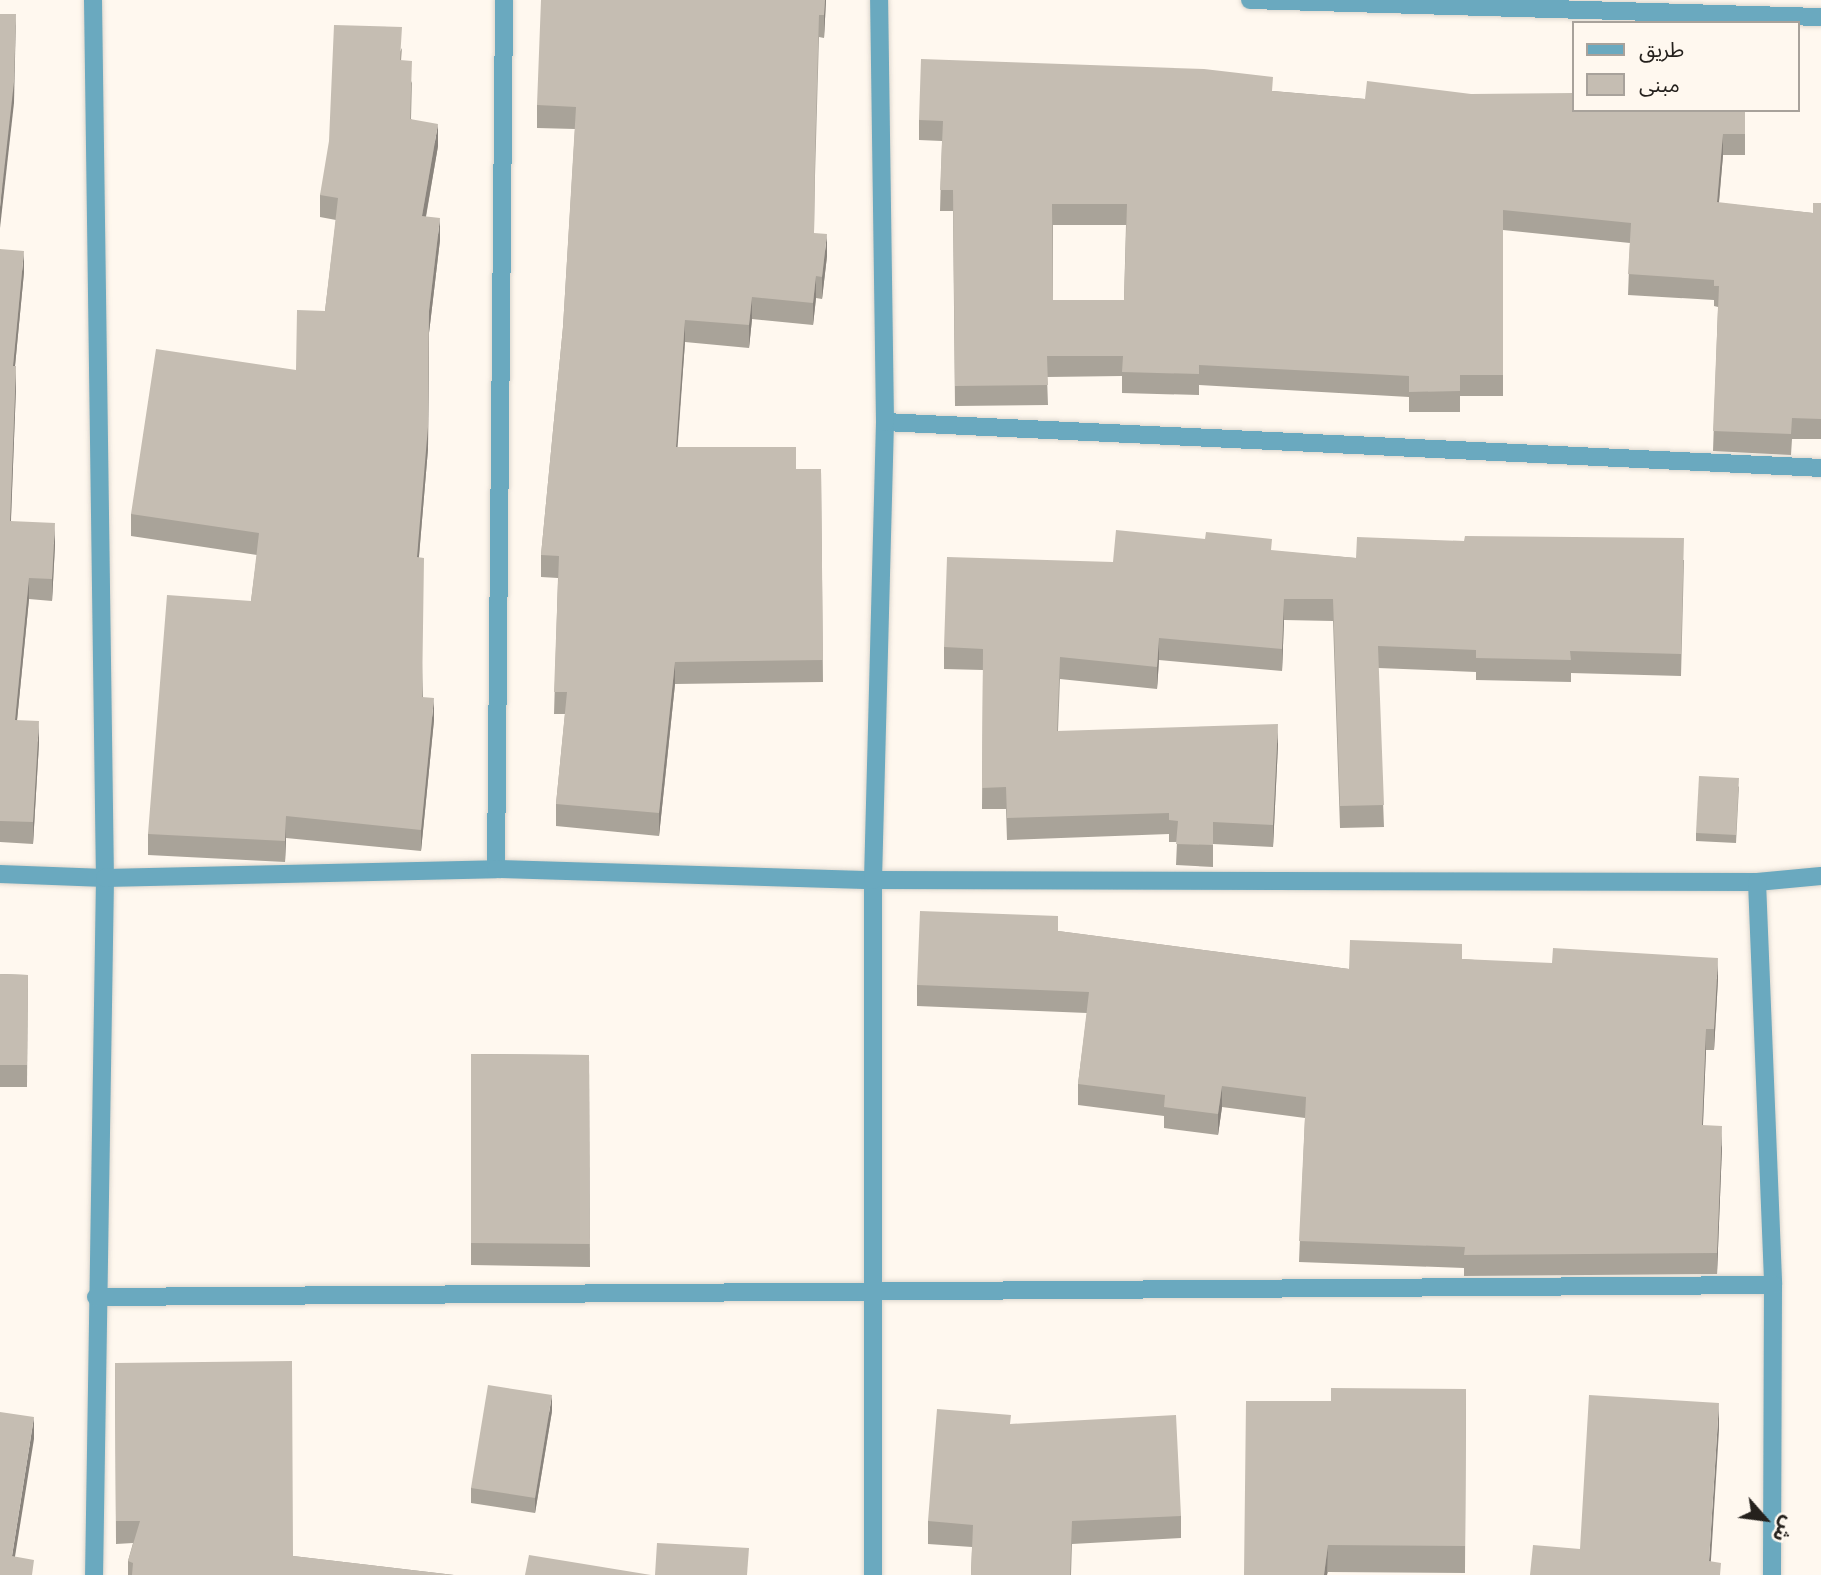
<!DOCTYPE html>
<html>
<head>
<meta charset="utf-8">
<style>
	body { margin:0 }
	#map { position:relative; width:1821px; height:1575px; overflow:hidden; background:#fff8ef; font-family:Arial,"Noto Sans Arabic",sans-serif }
	div>[style] { position:absolute }
	[style*='--x'] { left:calc(var(--x)*1px); top:calc(var(--y)*1px); width:calc(var(--w)*1px); rotate:calc(var(--a)*1deg) }
	.roads { filter:drop-shadow(0 0 2px #dcd6cd) drop-shadow(0 0 2px #dcd6cd) }
	.minor>* { height:18px; margin:-9px; padding:0 9px; transform-origin:9px; border-radius:9px; background:#6aa9bf }
	.wall>* { inset:0; background:#a9a399 }
	.shaded-wall>* { inset:0; background:#8a847d }
	.building>* { inset:0; background:#c5bdb2 }
	span { translate:-50% -50%; white-space:nowrap; text-align:center; line-height:1.15; -webkit-text-stroke:6px #fff8ef; paint-order:stroke }
	.legend { position:absolute; left:1572px; top:21px; width:228px; height:91px; box-sizing:border-box; background:#fff8ef; border:2px solid #a8a29b; margin:0; padding:9px 12px; list-style:none; font-size:21px; color:#25211d }
	.legend li { display:flex; align-items:center; gap:14px; height:35px }
	.legend b { width:35px; border:2px solid #a8a29b }
	.north { position:absolute; left:1730px; top:1484px; width:70px; height:70px; -webkit-text-stroke:5px #fff8ef; paint-order:stroke; rotate:118deg; font-size:19px; font-weight:700; line-height:28px; text-align:center; color:#25211d }
	.north::after { content:''; display:block; margin:auto; width:24px; height:32px; background:#25211d; clip-path:polygon(50% 0,100% 100%,50% 72%,0 100%) }
</style>
</head>
<body>
<div id="map">
	<div class="roads">
		<div class="minor">
			<div style="--x:93;--y:0;--w:878;--a:89.22"></div>
			<div style="--x:105;--y:878;--w:697;--a:90.9"></div>
			<div style="--x:1250;--y:0;--w:571;--a:1.71"></div>
			<div style="--x:885;--y:422;--w:937;--a:2.81"></div>
			<div style="--x:496;--y:869;--w:869;--a:-89.47"></div>
			<div style="--x:0;--y:874;--w:105;--a:2.2"></div>
			<div style="--x:105;--y:878;--w:391;--a:-1.3"></div>
			<div style="--x:496;--y:869;--w:377;--a:1.7"></div>
			<div style="--x:873;--y:880;--w:884;--a:0.13"></div>
			<div style="--x:1757;--y:882;--w:64;--a:-5.4"></div>
			<div style="--x:1757;--y:882;--w:403;--a:87.7"></div>
			<div style="--x:1773;--y:1285;--w:290;--a:90.2"></div>
			<div style="--x:96;--y:1297;--w:1677;--a:-0.41"></div>
			<div style="--x:873;--y:1575;--w:695;--a:-90"></div>
			<div style="--x:873;--y:880;--w:458;--a:-88.5"></div>
			<div style="--x:885;--y:422;--w:422;--a:-90.8"></div>
		</div>
	</div>
	<div class="wall">
		<div style="clip-path:polygon(826px 0,824px 38px,819px 37px,815px 176px,814px 233px,827px 256px,822px 299px,816px 298px,813px 325px,752px 319px,749px 348px,685px 342px,677px 447px,796px 469px,821px 469px,823px 682px,675px 684px,659px 836px,556px 826px,556px 804px,565px 714px,554px 714px,558px 578px,541px 577px,541px 555px,563px 327px,575px 129px,537px 128px,537px 105px)"></div>
		<div style="clip-path:polygon(402px 48px,401px 61px,412px 83px,411px 119px,438px 146px,426px 217px,440px 240px,429px 333px,428px 449px,419px 557px,423px 697px,434px 720px,421px 851px,286px 838px,285px 862px,148px 855px,148px 834px,251px 601px,257px 555px,131px 536px,131px 514px,296px 370px,325px 311px,336px 220px,320px 217px,320px 195px)"></div>
		<div style="clip-path:polygon(evenodd,1273px 91px,1365px 99px,1471px 94px,1745px 110px,1745px 155px,1723px 155px,1719px 203px,1813px 213px,1821px 203px,1821px 439px,1792px 439px,1791px 455px,1713px 451px,1718px 307px,1714px 306px,1714px 300px,1628px 295px,1630px 243px,1503px 230px,1503px 396px,1460px 396px,1460px 412px,1409px 412px,1409px 397px,1199px 385px,1199px 395px,1122px 393px,1122px 376px,1047px 377px,1048px 405px,955px 406px,953px 211px,940px 211px,942px 141px,919px 140px,919px 120px,1273px 91px,1053px 225px,1126px 225px,1124px 300px,1053px 300px,1053px 225px)"></div>
		<div style="clip-path:polygon(0 249px,24px 272px,15px 366px,16px 387px,11px 521px,55px 545px,52px 601px,29px 599px,17px 720px,39px 743px,33px 844px,0 842px)"></div>
		<div style="clip-path:polygon(1272px 551px,1356px 558px,1684px 560px,1681px 676px,1571px 673px,1571px 682px,1476px 680px,1476px 672px,1378px 668px,1384px 827px,1340px 828px,1333px 621px,1284px 620px,1282px 671px,1159px 660px,1157px 689px,1060px 679px,1058px 731px,1278px 745px,1273px 847px,1213px 844px,1213px 867px,1176px 865px,1177px 842px,1169px 842px,1169px 834px,1007px 840px,1006px 809px,982px 809px,983px 670px,944px 669px,944px 647px,1113px 562px)"></div>
		<div style="clip-path:polygon(1739px 786px,1736px 843px,1696px 841px,1696px 833px)"></div>
		<div style="clip-path:polygon(1058px 931px,1349px 969px,1462px 959px,1718px 979px,1714px 1050px,1706px 1050px,1703px 1125px,1722px 1147px,1717px 1274px,1464px 1276px,1464px 1268px,1299px 1262px,1305px 1118px,1222px 1107px,1218px 1135px,1164px 1128px,1164px 1116px,1078px 1105px,1078px 1084px,1087px 1013px,917px 1006px,917px 985px)"></div>
		<div style="clip-path:polygon(0 974px,28px 975px,27px 1087px,0 1087px)"></div>
		<div style="clip-path:polygon(471px 1054px,589px 1055px,590px 1267px,471px 1265px)"></div>
		<div style="clip-path:polygon(115px 1363px,293px 1556px,454px 1575px,128px 1575px,128px 1561px,133px 1543px,116px 1544px)"></div>
		<div style="clip-path:polygon(1466px 1389px,1465px 1573px,1328px 1572px,1327px 1575px,1244px 1575px,1331px 1401px)"></div>
		<div style="clip-path:polygon(552px 1411px,535px 1513px,471px 1503px,471px 1488px)"></div>
		<div style="clip-path:polygon(1011px 1424px,1181px 1516px,1181px 1538px,1072px 1544px,1071px 1575px,971px 1575px,972px 1547px,928px 1544px,928px 1521px)"></div>
	</div>
	<div class="shaded-wall">
		<div style="clip-path:polygon(825px 0,826px 0,824px 38px,824px 15px)"></div>
		<div style="clip-path:polygon(16px 14px,14px 103px,0 228px,0 207px)"></div>
		<div style="clip-path:polygon(438px 124px,438px 146px,422px 238px,422px 216px)"></div>
		<div style="clip-path:polygon(1723px 134px,1723px 155px,1717px 223px,1717px 202px)"></div>
		<div style="clip-path:polygon(440px 218px,440px 240px,429px 333px,428px 449px,417px 579px,417px 557px,429px 311px)"></div>
		<div style="clip-path:polygon(827px 234px,827px 256px,822px 299px,822px 277px)"></div>
		<div style="clip-path:polygon(24px 251px,24px 272px,13px 387px,13px 366px)"></div>
		<div style="clip-path:polygon(816px 276px,816px 298px,813px 325px,813px 303px)"></div>
		<div style="clip-path:polygon(752px 297px,752px 319px,749px 348px,749px 325px)"></div>
		<div style="clip-path:polygon(685px 320px,685px 342px,676px 469px,676px 447px)"></div>
		<div style="clip-path:polygon(16px 366px,16px 387px,10px 542px,10px 521px)"></div>
		<div style="clip-path:polygon(55px 523px,55px 545px,52px 601px,52px 579px)"></div>
		<div style="clip-path:polygon(29px 578px,29px 599px,15px 741px,15px 720px)"></div>
		<div style="clip-path:polygon(1284px 599px,1284px 620px,1282px 671px,1282px 649px)"></div>
		<div style="clip-path:polygon(1159px 638px,1159px 660px,1157px 689px,1157px 667px)"></div>
		<div style="clip-path:polygon(675px 662px,675px 684px,659px 836px,659px 813px)"></div>
		<div style="clip-path:polygon(434px 698px,434px 720px,421px 851px,421px 830px)"></div>
		<div style="clip-path:polygon(39px 721px,39px 743px,33px 844px,33px 822px)"></div>
		<div style="clip-path:polygon(1278px 724px,1278px 745px,1273px 847px,1273px 825px)"></div>
		<div style="clip-path:polygon(286px 816px,286px 838px,285px 862px,285px 841px)"></div>
		<div style="clip-path:polygon(1718px 958px,1718px 979px,1714px 1050px,1714px 1029px)"></div>
		<div style="clip-path:polygon(1706px 1029px,1706px 1050px,1702px 1146px,1702px 1125px)"></div>
		<div style="clip-path:polygon(1222px 1086px,1222px 1107px,1218px 1135px,1218px 1114px)"></div>
		<div style="clip-path:polygon(1722px 1126px,1722px 1147px,1717px 1274px,1717px 1253px)"></div>
		<div style="clip-path:polygon(552px 1395px,552px 1411px,535px 1513px,535px 1498px)"></div>
		<div style="clip-path:polygon(1719px 1403px,1719px 1430px,1710px 1575px,1709px 1561px)"></div>
		<div style="clip-path:polygon(34px 1417px,34px 1439px,12px 1575px,12px 1556px)"></div>
		<div style="clip-path:polygon(1328px 1545px,1327px 1575px,1324px 1575px)"></div>
	</div>
	<div class="building">
		<div style="clip-path:polygon(541px 0,825px 0,824px 15px,819px 15px,815px 153px,814px 233px,827px 234px,822px 277px,816px 276px,813px 303px,752px 297px,749px 325px,685px 320px,676px 447px,796px 447px,796px 469px,821px 469px,823px 660px,675px 662px,659px 813px,556px 804px,567px 692px,554px 692px,559px 556px,541px 555px,563px 327px,576px 107px,537px 105px)"></div>
		<div style="clip-path:polygon(0 14px,16px 14px,14px 82px,0 207px)"></div>
		<div style="clip-path:polygon(334px 25px,402px 27px,400px 60px,412px 61px,410px 119px,438px 124px,422px 216px,440px 218px,429px 311px,428px 427px,417px 557px,424px 558px,422px 697px,434px 698px,421px 830px,286px 816px,285px 841px,148px 834px,167px 595px,251px 601px,259px 533px,131px 514px,156px 349px,296px 370px,297px 310px,325px 311px,338px 198px,320px 195px,329px 141px)"></div>
		<div style="clip-path:polygon(evenodd,921px 59px,1204px 69px,1273px 77px,1272px 91px,1365px 99px,1367px 81px,1471px 94px,1574px 93px,1574px 110px,1745px 110px,1745px 134px,1723px 134px,1717px 202px,1813px 213px,1813px 203px,1821px 203px,1821px 419px,1792px 418px,1791px 434px,1713px 431px,1719px 286px,1714px 286px,1714px 280px,1628px 274px,1631px 223px,1503px 210px,1503px 375px,1460px 375px,1460px 391px,1409px 392px,1409px 376px,1199px 365px,1199px 374px,1122px 372px,1123px 356px,1047px 356px,1048px 385px,955px 386px,953px 190px,940px 190px,943px 121px,919px 120px,921px 59px,1052px 204px,1127px 204px,1124px 300px,1053px 300px,1052px 204px)"></div>
		<div style="clip-path:polygon(0 249px,24px 251px,13px 366px,16px 366px,10px 521px,55px 523px,52px 579px,29px 578px,15px 720px,39px 721px,33px 822px,0 821px)"></div>
		<div style="clip-path:polygon(1116px 530px,1205px 539px,1206px 532px,1272px 539px,1271px 550px,1356px 558px,1357px 537px,1464px 541px,1465px 536px,1684px 538px,1681px 654px,1570px 651px,1571px 660px,1476px 658px,1476px 650px,1378px 646px,1384px 805px,1340px 806px,1333px 599px,1284px 599px,1282px 649px,1159px 638px,1157px 667px,1060px 657px,1057px 731px,1278px 724px,1273px 825px,1213px 822px,1213px 845px,1176px 844px,1178px 821px,1169px 820px,1169px 813px,1007px 818px,1006px 787px,982px 788px,983px 649px,944px 647px,947px 557px,1113px 562px)"></div>
		<div style="clip-path:polygon(1699px 776px,1739px 778px,1736px 835px,1696px 833px)"></div>
		<div style="clip-path:polygon(920px 911px,1058px 916px,1058px 931px,1349px 969px,1350px 940px,1462px 944px,1462px 959px,1552px 963px,1553px 948px,1718px 958px,1714px 1029px,1706px 1029px,1702px 1125px,1722px 1126px,1717px 1253px,1464px 1255px,1465px 1247px,1299px 1241px,1306px 1097px,1222px 1086px,1218px 1114px,1164px 1107px,1165px 1095px,1078px 1084px,1089px 992px,917px 985px)"></div>
		<div style="clip-path:polygon(0 974px,28px 975px,27px 1065px,0 1065px)"></div>
		<div style="clip-path:polygon(471px 1054px,589px 1055px,590px 1244px,471px 1243px)"></div>
		<div style="clip-path:polygon(292px 1361px,293px 1556px,454px 1575px,132px 1575px,133px 1563px,128px 1561px,140px 1521px,116px 1521px,115px 1363px)"></div>
		<div style="clip-path:polygon(488px 1385px,552px 1395px,535px 1498px,471px 1488px)"></div>
		<div style="clip-path:polygon(1331px 1388px,1466px 1389px,1465px 1546px,1328px 1545px,1324px 1575px,1244px 1575px,1246px 1401px,1331px 1401px)"></div>
		<div style="clip-path:polygon(1589px 1395px,1719px 1403px,1709px 1561px,1721px 1563px,1720px 1575px,1530px 1575px,1533px 1545px,1580px 1549px)"></div>
		<div style="clip-path:polygon(937px 1409px,1011px 1415px,1010px 1424px,1176px 1415px,1181px 1516px,1072px 1521px,1070px 1575px,971px 1575px,973px 1525px,928px 1521px)"></div>
		<div style="clip-path:polygon(0 1412px,34px 1417px,12px 1556px,34px 1560px,32px 1575px,0 1575px)"></div>
		<div style="clip-path:polygon(657px 1543px,749px 1548px,747px 1575px,655px 1575px)"></div>
		<div style="clip-path:polygon(529px 1555px,651px 1575px,525px 1575px)"></div>
	</div>
	<ul class="legend">
	<li><b style="height:9px;background:#6aa9bf"></b>طريق</li>
	<li><b style="height:19px;background:#c5bdb2"></b>مبنى</li>
	</ul>
	<div class="north">ش</div>
</div>
</body>
</html>
